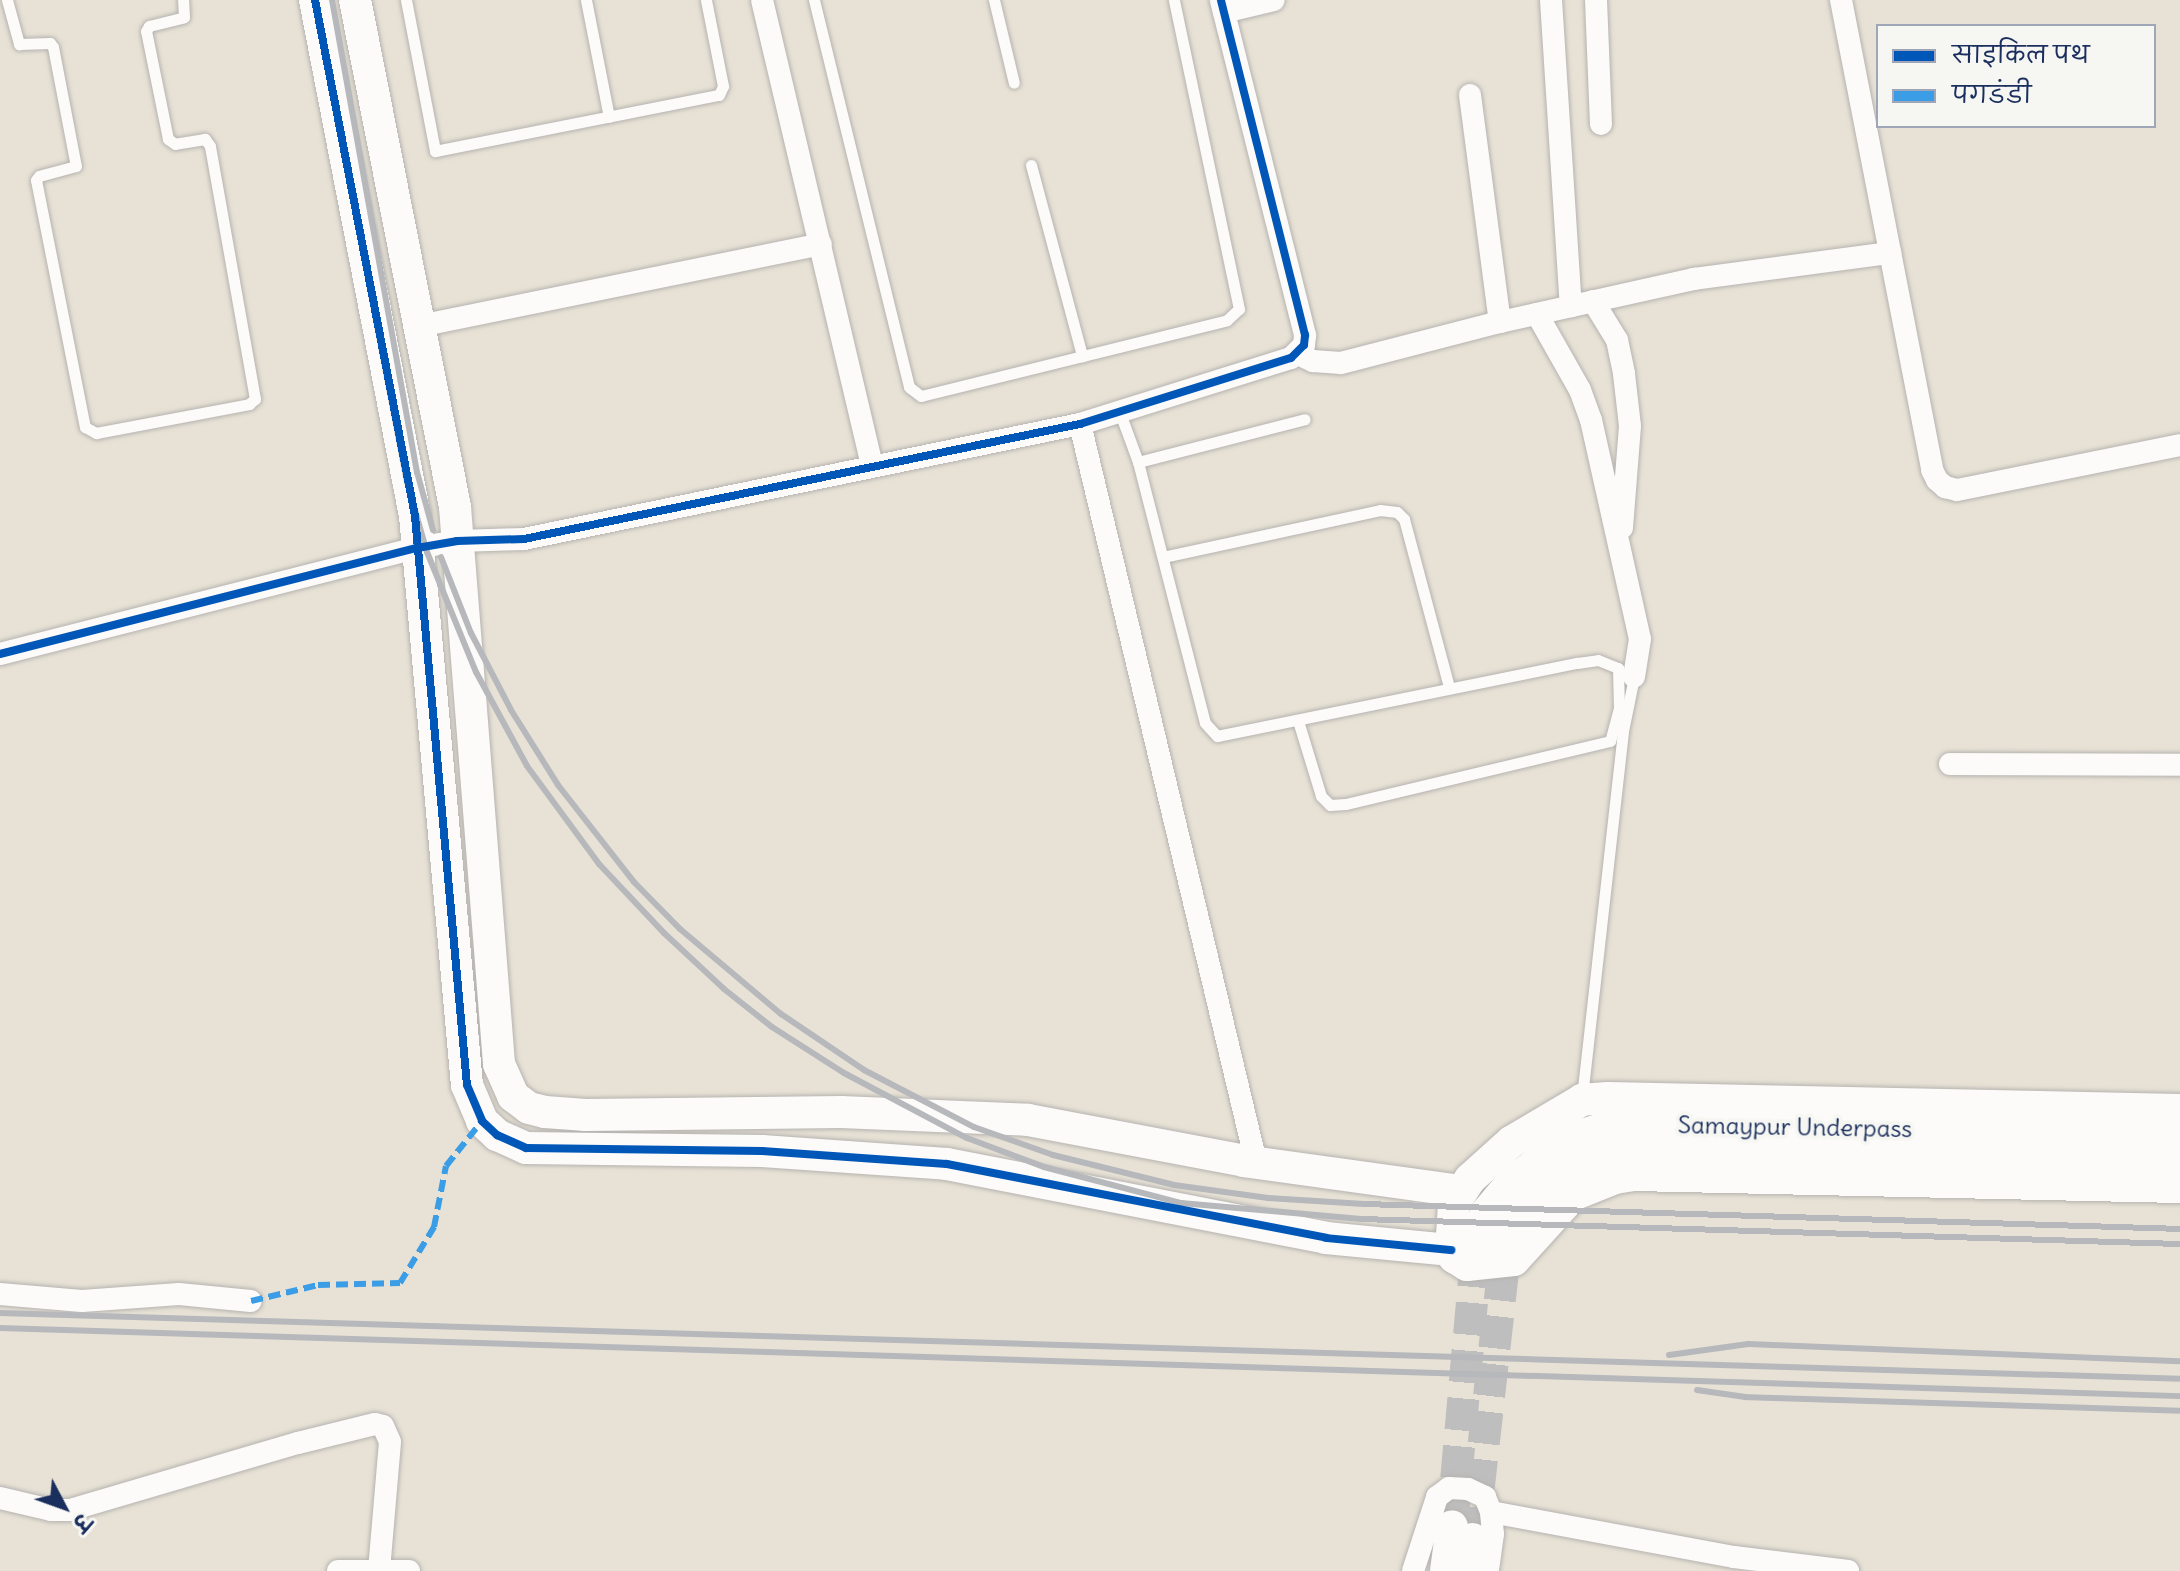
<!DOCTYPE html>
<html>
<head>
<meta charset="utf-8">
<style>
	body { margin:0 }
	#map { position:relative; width:2180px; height:1571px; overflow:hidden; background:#e8e2d6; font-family:Delius,"Playpen Sans Deva",sans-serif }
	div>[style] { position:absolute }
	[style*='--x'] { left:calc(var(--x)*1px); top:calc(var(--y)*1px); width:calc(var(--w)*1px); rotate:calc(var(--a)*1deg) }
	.secondary-tunnel>* { height:32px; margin-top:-16px; transform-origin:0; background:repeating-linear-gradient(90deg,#bfbebe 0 32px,transparent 0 48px) }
	.roads { filter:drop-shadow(0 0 2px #b5b3b0) drop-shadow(0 0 2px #b5b3b0) }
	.lane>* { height:11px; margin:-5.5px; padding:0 5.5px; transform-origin:5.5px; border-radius:5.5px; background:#fcfbf9 }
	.street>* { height:22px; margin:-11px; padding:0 11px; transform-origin:11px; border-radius:11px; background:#fcfbf9 }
	.secondary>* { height:32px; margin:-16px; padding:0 16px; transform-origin:16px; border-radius:16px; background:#fcfbf9 }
	.rail>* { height:6px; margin:-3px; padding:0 3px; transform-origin:3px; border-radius:3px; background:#b6b8bb }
	.quiet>* { height:6px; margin-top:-3px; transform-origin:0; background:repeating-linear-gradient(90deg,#3b9de6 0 12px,transparent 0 18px) }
	.cycleway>* { height:8px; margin:-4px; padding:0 4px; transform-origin:4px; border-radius:4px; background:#0057b8 }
	span { translate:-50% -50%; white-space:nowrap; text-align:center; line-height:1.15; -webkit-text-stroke:8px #f6f6f2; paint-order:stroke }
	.street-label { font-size:24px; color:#1b2f5e }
	.legend { position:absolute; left:1876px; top:24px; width:280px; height:104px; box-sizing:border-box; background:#f6f6f2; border:2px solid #9ea6b7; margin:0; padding:10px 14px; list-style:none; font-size:24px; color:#1b2f5e }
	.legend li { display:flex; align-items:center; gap:16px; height:40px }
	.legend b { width:40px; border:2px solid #9ea6b7 }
	.north { position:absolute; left:24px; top:1467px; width:80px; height:80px; -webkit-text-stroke:6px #f6f6f2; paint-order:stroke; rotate:131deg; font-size:22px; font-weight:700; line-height:32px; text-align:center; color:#1b2f5e }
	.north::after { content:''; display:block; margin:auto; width:28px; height:36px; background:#1b2f5e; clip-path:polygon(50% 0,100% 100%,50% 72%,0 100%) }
</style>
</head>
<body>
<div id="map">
	<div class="secondary-tunnel">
		<div style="--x:1452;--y:1526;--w:270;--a:-84.9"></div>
		<div style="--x:1473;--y:1539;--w:287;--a:-83.6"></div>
	</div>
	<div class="roads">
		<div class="lane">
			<div style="--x:7;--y:0;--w:46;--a:74.7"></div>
			<div style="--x:19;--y:44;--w:31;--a:-2"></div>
			<div style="--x:50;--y:43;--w:5;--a:53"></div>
			<div style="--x:53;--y:47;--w:121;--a:79.1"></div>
			<div style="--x:76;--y:166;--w:38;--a:165"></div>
			<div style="--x:39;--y:176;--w:5;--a:127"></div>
			<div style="--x:36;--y:180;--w:252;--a:78.8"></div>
			<div style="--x:85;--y:427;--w:13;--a:29"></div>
			<div style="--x:96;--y:433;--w:156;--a:-10.7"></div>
			<div style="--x:249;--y:404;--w:8;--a:-40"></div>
			<div style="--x:255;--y:399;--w:257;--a:-100.1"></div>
			<div style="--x:210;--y:146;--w:9;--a:-126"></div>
			<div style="--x:205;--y:139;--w:30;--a:171"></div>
			<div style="--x:175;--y:144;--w:9;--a:-144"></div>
			<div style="--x:168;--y:139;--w:110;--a:-101.5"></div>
			<div style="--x:146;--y:31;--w:6;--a:-59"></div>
			<div style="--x:149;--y:26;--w:36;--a:-14"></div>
			<div style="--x:184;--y:17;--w:17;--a:-93"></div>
			<div style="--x:406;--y:0;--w:154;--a:79.1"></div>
			<div style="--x:435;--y:151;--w:289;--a:-11.2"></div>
			<div style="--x:719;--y:95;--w:10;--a:-66"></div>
			<div style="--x:723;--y:86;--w:88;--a:-101.2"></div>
			<div style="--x:586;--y:0;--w:119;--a:78.9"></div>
			<div style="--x:814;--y:0;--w:398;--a:76.2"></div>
			<div style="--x:909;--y:387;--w:15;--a:37"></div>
			<div style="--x:921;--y:396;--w:315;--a:-13.9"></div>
			<div style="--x:1227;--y:320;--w:16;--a:-43"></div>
			<div style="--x:1239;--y:309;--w:316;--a:-101.9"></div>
			<div style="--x:994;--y:0;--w:85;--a:76.5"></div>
			<div style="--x:1031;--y:165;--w:198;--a:75"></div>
			<div style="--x:1120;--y:413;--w:52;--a:69.8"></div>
			<div style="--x:1138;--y:462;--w:269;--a:75.6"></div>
			<div style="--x:1205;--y:723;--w:18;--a:47"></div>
			<div style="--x:1217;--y:736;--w:367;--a:-11.5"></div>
			<div style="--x:1577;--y:663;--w:21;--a:-8"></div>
			<div style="--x:1598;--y:660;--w:22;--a:22"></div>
			<div style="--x:1618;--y:668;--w:40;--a:88.6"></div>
			<div style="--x:1619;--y:708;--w:34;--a:105"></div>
			<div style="--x:1610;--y:741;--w:272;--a:166.6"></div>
			<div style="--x:1345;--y:804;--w:15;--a:176"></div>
			<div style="--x:1330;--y:805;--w:13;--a:-135"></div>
			<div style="--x:1321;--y:796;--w:78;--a:-107"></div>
			<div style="--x:1138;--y:462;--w:172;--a:-14.4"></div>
			<div style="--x:1163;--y:557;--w:222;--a:-12.2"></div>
			<div style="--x:1380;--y:510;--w:17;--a:7"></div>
			<div style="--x:1397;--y:512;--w:10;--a:45"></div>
			<div style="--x:1404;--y:519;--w:174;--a:75"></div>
			<div style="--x:1582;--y:1097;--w:368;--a:-83.6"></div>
			<div style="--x:1623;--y:731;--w:55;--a:-78.5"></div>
		</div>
		<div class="street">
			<div style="--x:762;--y:0;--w:478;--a:76.7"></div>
			<div style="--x:1551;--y:0;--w:307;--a:86.3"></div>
			<div style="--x:1596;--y:0;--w:124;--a:87.7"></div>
			<div style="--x:1841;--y:0;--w:479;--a:79"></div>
			<div style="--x:1932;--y:470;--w:11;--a:63"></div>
			<div style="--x:1937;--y:480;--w:11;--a:41"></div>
			<div style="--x:1945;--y:487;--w:12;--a:14"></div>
			<div style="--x:1957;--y:490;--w:227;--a:-11.4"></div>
			<div style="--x:1224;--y:12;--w:51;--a:-13.5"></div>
			<div style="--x:1470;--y:95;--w:229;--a:82.5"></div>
			<div style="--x:1593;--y:301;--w:46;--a:58.4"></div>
			<div style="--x:1617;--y:340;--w:35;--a:78"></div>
			<div style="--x:1624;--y:374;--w:52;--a:83.4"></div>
			<div style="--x:1630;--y:426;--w:102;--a:94.5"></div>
			<div style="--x:1537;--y:314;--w:87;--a:60.5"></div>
			<div style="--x:1580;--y:390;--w:32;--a:70"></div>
			<div style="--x:1591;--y:420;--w:224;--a:77.4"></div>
			<div style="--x:1640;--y:639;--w:38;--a:99"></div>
			<div style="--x:419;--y:326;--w:410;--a:-11.5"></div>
			<div style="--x:1298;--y:354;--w:17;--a:25"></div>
			<div style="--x:1313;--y:361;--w:28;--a:4"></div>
			<div style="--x:1341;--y:363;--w:164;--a:-14.5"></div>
			<div style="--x:1500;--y:322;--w:199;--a:-12.5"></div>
			<div style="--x:1694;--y:279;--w:198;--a:-7.6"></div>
			<div style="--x:1080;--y:424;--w:759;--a:76.59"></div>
			<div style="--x:0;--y:654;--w:430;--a:-14.3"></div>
			<div style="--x:417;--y:548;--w:41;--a:-9.9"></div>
			<div style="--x:457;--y:541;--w:67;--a:-1.7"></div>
			<div style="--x:524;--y:539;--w:568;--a:-11.69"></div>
			<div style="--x:1080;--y:424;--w:221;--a:-17.4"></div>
			<div style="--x:1291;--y:358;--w:18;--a:-45"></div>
			<div style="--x:1304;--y:345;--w:10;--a:-84"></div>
			<div style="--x:1305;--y:335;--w:345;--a:-104.1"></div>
			<div style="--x:1950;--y:764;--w:230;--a:0.2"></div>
			<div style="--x:0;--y:1294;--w:82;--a:4.9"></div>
			<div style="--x:82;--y:1301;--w:97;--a:-4.1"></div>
			<div style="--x:179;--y:1294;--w:72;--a:5.6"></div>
			<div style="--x:0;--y:1498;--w:52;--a:13.2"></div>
			<div style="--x:51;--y:1510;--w:19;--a:0"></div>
			<div style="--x:70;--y:1510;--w:238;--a:-16.4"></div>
			<div style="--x:298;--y:1443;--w:79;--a:-13.9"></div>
			<div style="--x:375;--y:1424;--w:8;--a:14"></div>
			<div style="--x:383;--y:1426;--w:17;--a:66"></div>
			<div style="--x:390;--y:1442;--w:128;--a:94.9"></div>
			<div style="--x:1491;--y:1512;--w:247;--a:10.5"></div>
			<div style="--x:1734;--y:1557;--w:115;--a:7"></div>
			<div style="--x:338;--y:1571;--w:71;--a:0"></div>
			<div style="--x:1413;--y:1571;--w:78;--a:-72"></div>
			<div style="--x:1437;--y:1497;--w:15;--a:-37"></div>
			<div style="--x:1449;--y:1488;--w:19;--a:3"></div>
			<div style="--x:1468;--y:1489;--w:19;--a:25"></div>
			<div style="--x:1485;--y:1497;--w:16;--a:68"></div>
			<div style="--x:1491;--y:1512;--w:22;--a:85"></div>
			<div style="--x:1493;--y:1534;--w:37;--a:98"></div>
		</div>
		<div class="secondary">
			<div style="--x:315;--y:0;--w:526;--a:79.03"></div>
			<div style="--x:415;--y:516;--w:571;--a:84.78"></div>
			<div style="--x:467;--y:1085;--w:39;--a:67"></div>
			<div style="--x:482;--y:1121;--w:21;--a:43"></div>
			<div style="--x:497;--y:1135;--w:32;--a:24"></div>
			<div style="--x:526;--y:1148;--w:236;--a:0.7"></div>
			<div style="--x:762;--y:1151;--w:185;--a:4"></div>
			<div style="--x:947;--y:1164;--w:386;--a:11"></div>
			<div style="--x:1326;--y:1238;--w:126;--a:5.5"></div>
			<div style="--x:355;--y:0;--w:517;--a:78.84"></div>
			<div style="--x:455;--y:507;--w:559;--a:85.48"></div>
			<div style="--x:499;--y:1064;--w:35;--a:66"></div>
			<div style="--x:513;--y:1096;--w:20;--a:37"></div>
			<div style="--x:529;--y:1108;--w:16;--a:14"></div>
			<div style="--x:545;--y:1112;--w:41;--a:4.2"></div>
			<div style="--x:586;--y:1115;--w:255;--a:-0.7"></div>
			<div style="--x:841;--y:1112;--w:187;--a:2.4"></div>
			<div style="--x:1028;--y:1120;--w:220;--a:10.7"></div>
			<div style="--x:1244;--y:1161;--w:218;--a:7.9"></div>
			<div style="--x:2180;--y:1110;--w:572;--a:-178.8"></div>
			<div style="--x:1608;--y:1098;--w:26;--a:176"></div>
			<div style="--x:1582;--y:1100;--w:82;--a:149.4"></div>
			<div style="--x:1511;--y:1142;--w:55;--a:137.9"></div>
			<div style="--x:1470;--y:1179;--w:30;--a:123"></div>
			<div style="--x:1454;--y:1204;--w:46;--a:93.7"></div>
			<div style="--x:1451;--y:1250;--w:8;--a:67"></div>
			<div style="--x:1454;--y:1257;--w:15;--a:32"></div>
			<div style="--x:1467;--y:1265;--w:47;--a:-6.1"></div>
			<div style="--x:1514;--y:1260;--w:88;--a:-47.8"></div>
			<div style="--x:1573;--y:1195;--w:45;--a:-22"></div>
			<div style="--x:1615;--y:1178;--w:19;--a:-9"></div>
			<div style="--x:1634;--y:1175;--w:546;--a:1.26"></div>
			<div style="--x:1505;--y:1254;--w:28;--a:-77"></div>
			<div style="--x:1511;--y:1227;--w:65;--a:-48.7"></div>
			<div style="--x:1554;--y:1178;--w:46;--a:-27.1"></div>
			<div style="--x:1595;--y:1157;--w:34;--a:-12"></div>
			<div style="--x:1628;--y:1150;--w:552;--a:1.14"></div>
			<div style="--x:1476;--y:1257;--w:28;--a:-84"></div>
			<div style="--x:1479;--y:1229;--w:19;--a:-65"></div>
			<div style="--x:1487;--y:1212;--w:38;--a:-50"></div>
			<div style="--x:1511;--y:1183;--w:70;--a:-38"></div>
			<div style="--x:1566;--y:1140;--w:38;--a:-17"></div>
			<div style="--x:1602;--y:1129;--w:40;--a:-5.7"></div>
			<div style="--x:1642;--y:1125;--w:538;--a:0.85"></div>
			<div style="--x:1446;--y:1571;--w:45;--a:-82.4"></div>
			<div style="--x:1470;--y:1571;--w:32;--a:-85"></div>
		</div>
	</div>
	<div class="rail">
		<div style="--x:315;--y:0;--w:491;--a:79.2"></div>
		<div style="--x:407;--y:482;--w:73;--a:74.1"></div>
		<div style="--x:427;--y:552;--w:130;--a:67.8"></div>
		<div style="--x:476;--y:672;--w:107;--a:61.5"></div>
		<div style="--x:527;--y:766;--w:122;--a:53.7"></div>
		<div style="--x:599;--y:864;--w:95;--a:46.7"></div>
		<div style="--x:664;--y:933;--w:82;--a:43"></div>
		<div style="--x:724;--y:989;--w:61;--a:38.4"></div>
		<div style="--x:772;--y:1027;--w:85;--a:32.6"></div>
		<div style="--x:844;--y:1073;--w:139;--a:27.9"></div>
		<div style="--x:967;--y:1138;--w:82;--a:20.6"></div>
		<div style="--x:1044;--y:1167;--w:142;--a:14.7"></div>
		<div style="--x:1181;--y:1203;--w:181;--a:5.1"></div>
		<div style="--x:1361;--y:1219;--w:819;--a:1.75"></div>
		<div style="--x:332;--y:0;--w:480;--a:79.8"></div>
		<div style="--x:417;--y:472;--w:60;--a:74.6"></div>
		<div style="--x:441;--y:557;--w:82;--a:68.5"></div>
		<div style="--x:471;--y:633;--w:87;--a:62.5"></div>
		<div style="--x:511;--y:710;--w:89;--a:57.9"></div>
		<div style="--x:558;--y:785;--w:123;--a:51.9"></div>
		<div style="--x:634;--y:882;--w:66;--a:45.6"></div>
		<div style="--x:680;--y:929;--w:132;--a:40.1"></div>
		<div style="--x:781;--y:1014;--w:100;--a:34"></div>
		<div style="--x:864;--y:1070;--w:124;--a:27.4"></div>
		<div style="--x:974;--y:1127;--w:84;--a:19.5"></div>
		<div style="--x:1053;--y:1155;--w:125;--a:13.9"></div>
		<div style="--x:1174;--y:1185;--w:95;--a:7.9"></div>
		<div style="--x:1268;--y:1198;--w:96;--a:3.6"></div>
		<div style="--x:1364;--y:1204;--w:816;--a:1.75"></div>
		<div style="--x:0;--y:1313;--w:2181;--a:1.73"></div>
		<div style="--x:0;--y:1328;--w:2181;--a:1.79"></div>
		<div style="--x:1669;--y:1355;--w:80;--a:-7.9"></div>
		<div style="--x:1748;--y:1344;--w:432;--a:2.3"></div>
		<div style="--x:1697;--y:1390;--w:49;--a:8.3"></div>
		<div style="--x:1745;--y:1397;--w:435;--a:1.8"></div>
	</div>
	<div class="quiet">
		<div style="--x:251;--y:1301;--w:69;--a:-13.4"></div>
		<div style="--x:318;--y:1285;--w:82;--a:-1.4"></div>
		<div style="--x:400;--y:1283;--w:66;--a:-58.7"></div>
		<div style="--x:434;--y:1227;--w:62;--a:-78.9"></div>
		<div style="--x:446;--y:1166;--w:58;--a:-51.3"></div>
	</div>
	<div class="cycleway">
		<div style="--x:315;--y:0;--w:526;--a:79.03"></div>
		<div style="--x:415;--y:516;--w:571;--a:84.78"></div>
		<div style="--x:467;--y:1085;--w:39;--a:67"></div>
		<div style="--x:482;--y:1121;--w:21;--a:43"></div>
		<div style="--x:497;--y:1135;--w:32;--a:24"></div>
		<div style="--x:526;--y:1148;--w:236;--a:0.7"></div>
		<div style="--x:762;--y:1151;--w:185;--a:4"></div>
		<div style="--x:947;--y:1164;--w:386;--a:11"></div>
		<div style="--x:1326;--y:1238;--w:126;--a:5.5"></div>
		<div style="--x:0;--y:654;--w:430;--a:-14.3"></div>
		<div style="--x:417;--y:548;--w:41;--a:-9.9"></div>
		<div style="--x:457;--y:541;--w:67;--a:-1.7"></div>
		<div style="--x:524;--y:539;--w:568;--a:-11.69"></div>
		<div style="--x:1080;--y:424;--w:221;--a:-17.4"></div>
		<div style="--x:1291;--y:358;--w:18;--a:-45"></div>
		<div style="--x:1304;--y:345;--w:10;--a:-84"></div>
		<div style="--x:1305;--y:335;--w:345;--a:-104.1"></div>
	</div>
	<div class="street-label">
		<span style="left:1795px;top:1127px;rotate:1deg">Samaypur Underpass</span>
	</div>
	<ul class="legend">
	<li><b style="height:10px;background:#0057b8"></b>साइकिल पथ</li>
	<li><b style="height:10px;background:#3b9de6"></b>पगडंडी</li>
	</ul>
	<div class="north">उ</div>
</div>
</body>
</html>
